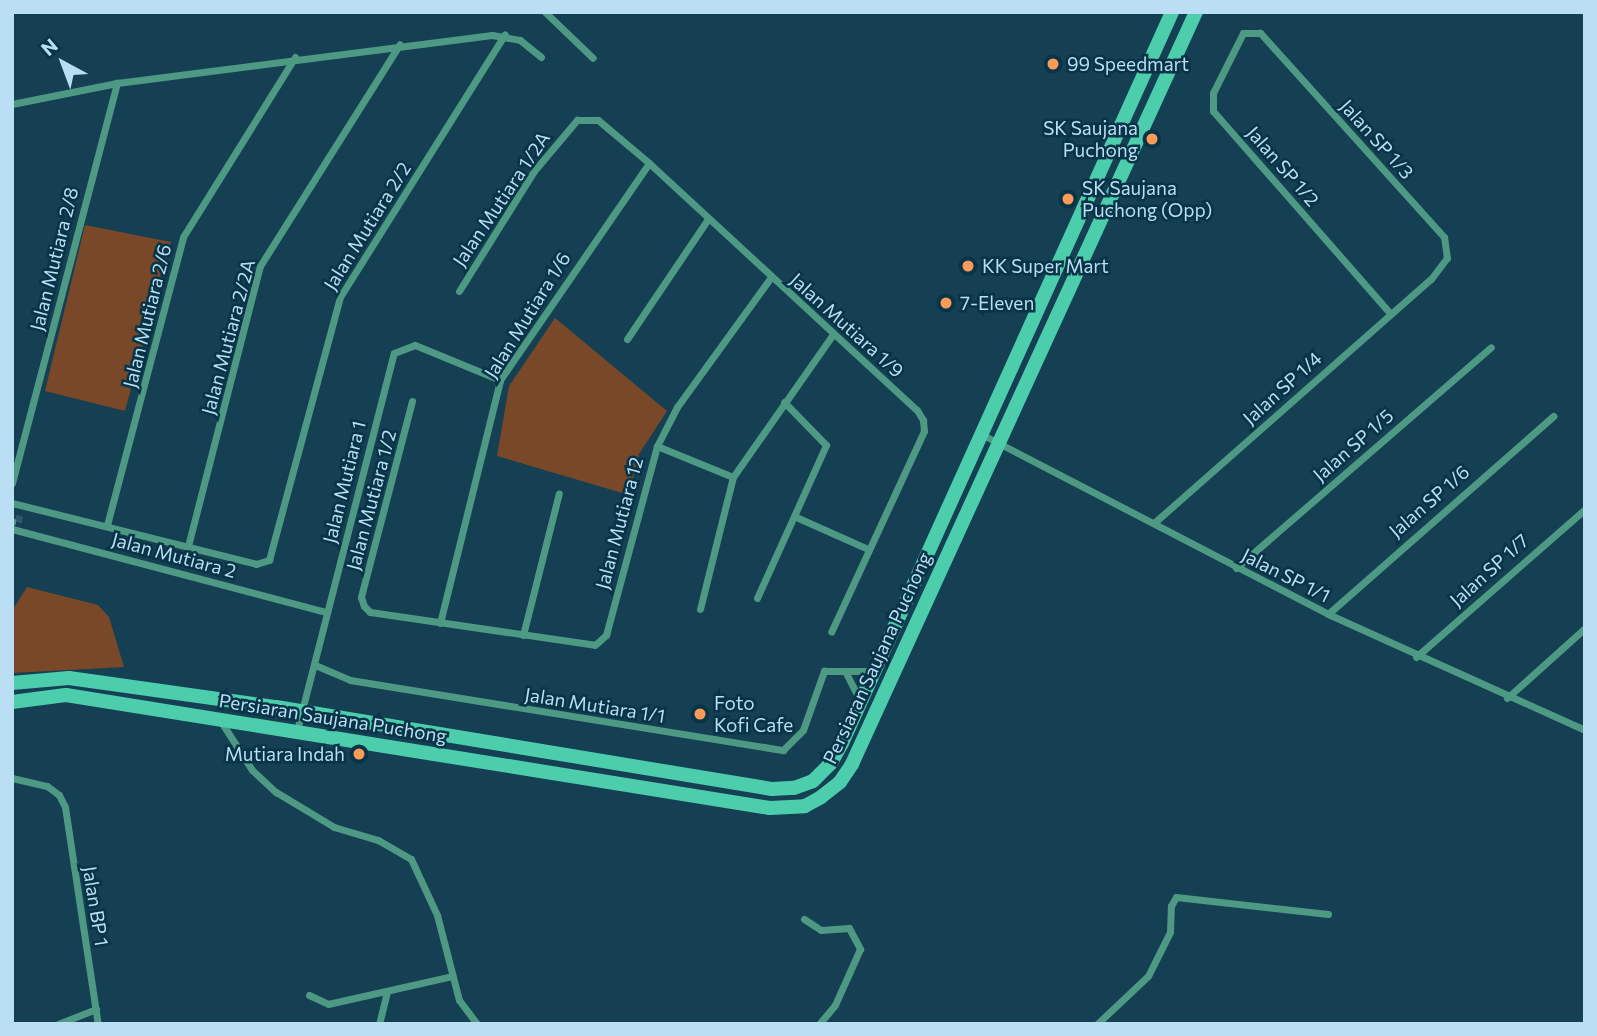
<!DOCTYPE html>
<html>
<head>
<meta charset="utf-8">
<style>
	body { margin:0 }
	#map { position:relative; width:1597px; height:1036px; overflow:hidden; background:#153f53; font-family:Commissioner,sans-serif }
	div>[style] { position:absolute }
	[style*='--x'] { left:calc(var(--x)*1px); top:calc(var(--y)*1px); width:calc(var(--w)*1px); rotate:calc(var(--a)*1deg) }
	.green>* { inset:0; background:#794828 }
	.street-tunnel>* { height:7px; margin-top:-3.5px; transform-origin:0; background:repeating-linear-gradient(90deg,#2e576b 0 7px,transparent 0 10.5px) }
	.street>* { height:7px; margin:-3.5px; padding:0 3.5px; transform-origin:3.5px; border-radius:3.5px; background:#4e9984 }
	.secondary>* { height:14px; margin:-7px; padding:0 7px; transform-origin:7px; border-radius:7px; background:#4ccead }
	.dots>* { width:19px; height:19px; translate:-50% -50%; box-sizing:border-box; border:4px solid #083448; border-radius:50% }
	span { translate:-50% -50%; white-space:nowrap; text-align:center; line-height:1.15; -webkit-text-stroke:5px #083448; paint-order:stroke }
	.poi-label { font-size:19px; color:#badef3 }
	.left { translate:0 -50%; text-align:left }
	.right { translate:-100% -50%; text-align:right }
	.street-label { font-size:19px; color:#badef3 }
	.frame { position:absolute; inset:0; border:14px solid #badef3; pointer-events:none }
	.north { position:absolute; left:28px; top:28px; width:70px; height:70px; -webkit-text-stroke:5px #083448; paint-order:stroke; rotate:319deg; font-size:19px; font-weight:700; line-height:28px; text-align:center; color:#badef3 }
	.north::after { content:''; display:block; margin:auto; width:24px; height:32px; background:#badef3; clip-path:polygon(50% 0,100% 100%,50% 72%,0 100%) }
</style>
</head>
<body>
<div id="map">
	<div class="green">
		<div style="clip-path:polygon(85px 225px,171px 242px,125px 411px,45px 391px)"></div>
		<div style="clip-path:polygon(555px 318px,667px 411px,639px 454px,629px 495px,497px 456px,509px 386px)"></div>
		<div style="clip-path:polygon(27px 587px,98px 605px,109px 617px,124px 667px,12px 673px,12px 611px)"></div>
	</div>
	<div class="street-tunnel">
		<div style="--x:18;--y:522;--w:7;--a:-74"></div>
	</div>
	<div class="street">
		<div style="--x:545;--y:12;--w:66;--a:43.8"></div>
		<div style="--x:12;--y:104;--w:107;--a:-11.3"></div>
		<div style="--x:117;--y:83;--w:378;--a:-7.3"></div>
		<div style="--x:492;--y:35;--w:28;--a:10"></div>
		<div style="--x:520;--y:40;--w:27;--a:39"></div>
		<div style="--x:459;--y:291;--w:142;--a:-58"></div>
		<div style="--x:534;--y:171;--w:67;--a:-49.9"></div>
		<div style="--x:577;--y:120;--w:21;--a:0"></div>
		<div style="--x:598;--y:120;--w:67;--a:40.1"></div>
		<div style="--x:649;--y:163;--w:364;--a:42.7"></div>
		<div style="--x:917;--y:410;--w:12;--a:59"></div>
		<div style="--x:923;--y:420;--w:11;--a:85"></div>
		<div style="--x:924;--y:431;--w:221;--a:114.8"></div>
		<div style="--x:627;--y:339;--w:145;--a:-56"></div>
		<div style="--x:412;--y:401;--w:203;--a:104.6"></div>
		<div style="--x:361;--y:597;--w:9;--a:72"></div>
		<div style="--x:364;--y:606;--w:8;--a:45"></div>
		<div style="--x:370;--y:612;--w:227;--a:8.3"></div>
		<div style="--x:595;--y:645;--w:15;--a:-42"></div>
		<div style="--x:606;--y:635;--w:196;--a:-74.9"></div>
		<div style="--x:657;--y:446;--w:44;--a:-62.9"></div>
		<div style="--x:677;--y:407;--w:160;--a:-54.1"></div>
		<div style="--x:981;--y:434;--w:391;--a:27.4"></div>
		<div style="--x:1328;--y:614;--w:282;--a:24.3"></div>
		<div style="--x:657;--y:446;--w:82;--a:22.2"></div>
		<div style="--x:12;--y:483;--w:414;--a:-75.3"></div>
		<div style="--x:12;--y:503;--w:252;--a:14"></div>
		<div style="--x:256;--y:564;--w:14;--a:-17"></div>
		<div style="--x:269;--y:560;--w:272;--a:-74.9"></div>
		<div style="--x:340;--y:297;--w:310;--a:-57.9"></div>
		<div style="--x:796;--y:517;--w:79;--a:24"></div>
		<div style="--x:12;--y:522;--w:1;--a:-90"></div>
		<div style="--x:1155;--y:522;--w:368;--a:-41.4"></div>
		<div style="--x:1431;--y:279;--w:26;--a:-53"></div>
		<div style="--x:1447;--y:258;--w:21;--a:-98"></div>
		<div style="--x:1444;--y:237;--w:275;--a:-132"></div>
		<div style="--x:1260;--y:33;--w:17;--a:180"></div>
		<div style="--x:1243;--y:33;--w:67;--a:116.6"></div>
		<div style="--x:1213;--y:93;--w:18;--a:90"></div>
		<div style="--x:1213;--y:111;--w:269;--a:48.8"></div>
		<div style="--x:107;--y:525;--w:298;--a:-75.2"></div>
		<div style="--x:183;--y:237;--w:212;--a:-58.1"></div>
		<div style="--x:12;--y:529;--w:326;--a:14.8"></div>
		<div style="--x:188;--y:546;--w:289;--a:-75.6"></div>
		<div style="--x:260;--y:266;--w:262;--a:-57.8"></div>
		<div style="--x:1236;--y:568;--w:337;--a:-40.9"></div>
		<div style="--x:757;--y:598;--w:168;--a:-65.7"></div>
		<div style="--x:826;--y:445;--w:60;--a:-134.3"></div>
		<div style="--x:700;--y:609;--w:136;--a:-76"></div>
		<div style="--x:733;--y:477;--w:174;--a:-55"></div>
		<div style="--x:1328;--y:614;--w:300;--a:-41.3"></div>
		<div style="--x:440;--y:623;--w:250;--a:-76.1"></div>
		<div style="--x:500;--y:380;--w:263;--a:-55.5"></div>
		<div style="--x:523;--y:635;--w:146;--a:-75.8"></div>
		<div style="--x:1416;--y:657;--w:225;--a:-41.2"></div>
		<div style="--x:315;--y:665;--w:38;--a:23"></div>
		<div style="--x:350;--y:680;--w:439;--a:9.2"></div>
		<div style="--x:783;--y:750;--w:28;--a:-45"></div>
		<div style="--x:803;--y:730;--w:63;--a:-70.4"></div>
		<div style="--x:824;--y:671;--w:47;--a:0"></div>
		<div style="--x:845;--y:671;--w:30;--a:63"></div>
		<div style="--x:1507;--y:698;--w:105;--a:-41.9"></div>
		<div style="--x:220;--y:720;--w:59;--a:57.4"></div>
		<div style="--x:252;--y:770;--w:33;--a:43"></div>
		<div style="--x:276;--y:792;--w:68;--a:31.1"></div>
		<div style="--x:334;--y:827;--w:46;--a:16.5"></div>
		<div style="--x:378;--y:840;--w:38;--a:30"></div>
		<div style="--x:411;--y:859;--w:62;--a:65.1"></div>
		<div style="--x:437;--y:915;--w:88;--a:75.5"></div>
		<div style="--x:459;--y:1000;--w:30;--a:53"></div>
		<div style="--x:297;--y:730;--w:389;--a:-75.6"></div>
		<div style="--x:394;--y:353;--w:22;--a:-21"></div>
		<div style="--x:415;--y:345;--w:92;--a:22.4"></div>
		<div style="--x:12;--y:778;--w:36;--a:13"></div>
		<div style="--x:47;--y:786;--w:15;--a:37"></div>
		<div style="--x:59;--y:795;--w:13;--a:63"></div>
		<div style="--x:65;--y:807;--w:219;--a:81.4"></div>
		<div style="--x:804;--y:919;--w:20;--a:33"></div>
		<div style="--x:821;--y:930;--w:28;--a:-4"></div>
		<div style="--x:849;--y:928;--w:24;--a:62"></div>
		<div style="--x:860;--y:949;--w:61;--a:114.1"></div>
		<div style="--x:835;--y:1005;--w:25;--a:130"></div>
		<div style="--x:309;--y:995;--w:21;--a:25"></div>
		<div style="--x:328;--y:1004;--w:127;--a:-12.7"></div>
		<div style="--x:58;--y:1024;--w:41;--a:-21.5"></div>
		<div style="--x:379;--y:1024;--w:34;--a:-76"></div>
		<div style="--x:1097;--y:1024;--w:70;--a:-43.3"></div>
		<div style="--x:1148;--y:976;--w:49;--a:-63.4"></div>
		<div style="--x:1170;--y:932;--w:26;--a:-88"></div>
		<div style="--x:1171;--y:906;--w:10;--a:-61"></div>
		<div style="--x:1176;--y:897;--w:153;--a:6.4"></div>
	</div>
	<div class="secondary">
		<div style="--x:12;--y:683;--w:57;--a:-5"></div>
		<div style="--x:69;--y:678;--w:209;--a:8"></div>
		<div style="--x:276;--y:707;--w:503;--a:9.39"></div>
		<div style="--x:772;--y:789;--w:22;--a:-3"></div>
		<div style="--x:794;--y:788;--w:20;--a:-20"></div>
		<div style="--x:813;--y:781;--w:25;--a:-45"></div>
		<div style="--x:831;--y:763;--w:23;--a:-61"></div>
		<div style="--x:842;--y:743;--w:802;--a:-65.7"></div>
		<div style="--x:12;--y:702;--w:54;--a:-7.4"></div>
		<div style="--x:66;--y:695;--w:713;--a:9.12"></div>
		<div style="--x:770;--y:808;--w:35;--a:-3"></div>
		<div style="--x:805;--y:806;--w:18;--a:-29"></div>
		<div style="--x:821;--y:797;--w:24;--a:-38"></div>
		<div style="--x:840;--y:782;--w:22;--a:-56"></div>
		<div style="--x:852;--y:764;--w:827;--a:-65.42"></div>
	</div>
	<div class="dots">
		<div style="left:1053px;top:64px;background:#fe9b59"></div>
		<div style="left:1152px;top:139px;background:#fe9b59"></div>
		<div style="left:1068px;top:199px;background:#fe9b59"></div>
		<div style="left:968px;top:266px;background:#fe9b59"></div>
		<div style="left:946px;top:303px;background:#fe9b59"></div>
		<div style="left:700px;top:714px;background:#fe9b59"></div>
		<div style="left:359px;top:754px;background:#fe9b59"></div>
	</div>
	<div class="poi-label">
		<span class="left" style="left:1067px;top:64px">99 Speedmart</span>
		<span class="right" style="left:1138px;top:139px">SK Saujana<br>Puchong</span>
		<span class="left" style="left:1082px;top:199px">SK Saujana<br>Puchong (Opp)</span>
		<span class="left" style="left:982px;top:266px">KK Super Mart</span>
		<span class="left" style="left:960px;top:303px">7-Eleven</span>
		<span class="left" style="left:714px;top:714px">Foto<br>Kofi Cafe</span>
		<span class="right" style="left:345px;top:754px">Mutiara Indah</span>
	</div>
	<div class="street-label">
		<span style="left:1377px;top:139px;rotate:48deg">Jalan SP 1/3</span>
		<span style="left:1283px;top:166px;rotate:49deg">Jalan SP 1/2</span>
		<span style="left:501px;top:199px;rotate:-56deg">Jalan Mutiara 1/2A</span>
		<span style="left:367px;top:226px;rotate:-58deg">Jalan Mutiara 2/2</span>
		<span style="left:54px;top:259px;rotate:-76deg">Jalan Mutiara 2/8</span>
		<span style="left:527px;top:315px;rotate:-58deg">Jalan Mutiara 1/6</span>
		<span style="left:147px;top:316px;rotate:-76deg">Jalan Mutiara 2/6</span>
		<span style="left:847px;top:325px;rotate:42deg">Jalan Mutiara 1/9</span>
		<span style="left:228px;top:337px;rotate:-75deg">Jalan Mutiara 2/2A</span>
		<span style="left:1282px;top:388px;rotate:-42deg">Jalan SP 1/4</span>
		<span style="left:1353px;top:445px;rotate:-41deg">Jalan SP 1/5</span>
		<span style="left:344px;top:482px;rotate:-76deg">Jalan Mutiara 1</span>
		<span style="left:371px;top:500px;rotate:-75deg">Jalan Mutiara 1/2</span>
		<span style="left:1429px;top:501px;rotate:-41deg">Jalan SP 1/6</span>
		<span style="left:619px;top:523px;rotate:-75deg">Jalan Mutiara 12</span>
		<span style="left:174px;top:555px;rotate:15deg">Jalan Mutiara 2</span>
		<span style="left:1489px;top:570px;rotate:-42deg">Jalan SP 1/7</span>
		<span style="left:1286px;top:575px;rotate:27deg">Jalan SP 1/1</span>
		<span style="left:877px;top:658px;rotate:-65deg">Persiaran Saujana Puchong</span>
		<span style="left:595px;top:705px;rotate:9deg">Jalan Mutiara 1/1</span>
		<span style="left:333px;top:718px;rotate:9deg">Persiaran Saujana Puchong</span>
		<span style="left:96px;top:906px;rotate:81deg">Jalan BP 1</span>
	</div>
	<div class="frame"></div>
	<div class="north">N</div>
</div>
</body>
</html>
